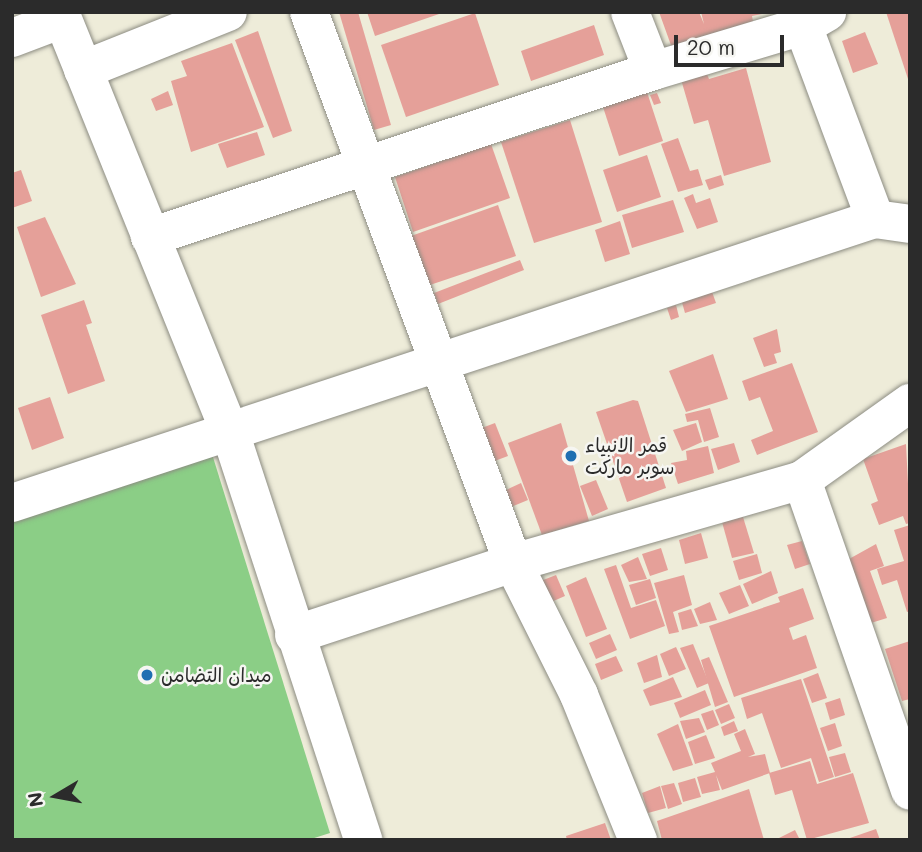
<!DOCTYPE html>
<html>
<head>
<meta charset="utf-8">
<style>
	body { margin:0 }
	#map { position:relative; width:922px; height:852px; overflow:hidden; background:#eeecd9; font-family:Mali,"Playpen Sans Arabic",sans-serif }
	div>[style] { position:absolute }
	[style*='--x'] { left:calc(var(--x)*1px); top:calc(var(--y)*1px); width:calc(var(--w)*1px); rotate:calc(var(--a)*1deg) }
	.green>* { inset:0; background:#8bce86 }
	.building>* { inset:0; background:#e5a099 }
	.roads { filter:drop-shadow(0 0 2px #8c8c82) drop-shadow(0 0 2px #8c8c82) }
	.minor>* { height:38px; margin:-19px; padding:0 19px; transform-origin:19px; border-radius:19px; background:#fff }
	.dots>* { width:19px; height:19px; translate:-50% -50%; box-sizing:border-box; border:4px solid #f6f6f2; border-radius:50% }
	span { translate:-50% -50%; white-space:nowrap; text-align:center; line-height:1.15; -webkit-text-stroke:5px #f6f6f2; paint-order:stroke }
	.poi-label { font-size:19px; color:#2b2b2b }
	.left { translate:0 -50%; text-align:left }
	.frame { position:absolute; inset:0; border:14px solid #2b2b2b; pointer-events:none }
	.north { position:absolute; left:21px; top:761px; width:70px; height:70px; -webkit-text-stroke:5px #f6f6f2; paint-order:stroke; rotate:260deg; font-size:19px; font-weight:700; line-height:28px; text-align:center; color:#2b2b2b }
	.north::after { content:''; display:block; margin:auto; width:24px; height:32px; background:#2b2b2b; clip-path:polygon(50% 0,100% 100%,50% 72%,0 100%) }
	.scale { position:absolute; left:674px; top:35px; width:110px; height:32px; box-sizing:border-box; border:4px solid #2b2b2b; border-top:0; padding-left:9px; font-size:21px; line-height:24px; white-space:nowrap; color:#2b2b2b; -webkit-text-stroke:5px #f6f6f2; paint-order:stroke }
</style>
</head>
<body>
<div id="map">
	<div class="green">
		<div style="clip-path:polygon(212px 454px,330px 833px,308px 840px,12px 840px,12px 517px)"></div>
	</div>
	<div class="building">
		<div style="clip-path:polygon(339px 12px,358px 12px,391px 125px,374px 130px)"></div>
		<div style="clip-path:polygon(367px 12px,442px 12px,442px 13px,375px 36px)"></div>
		<div style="clip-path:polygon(659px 12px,699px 12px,704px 24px,701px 12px,762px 14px,752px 16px,754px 27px,672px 48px)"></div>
		<div style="clip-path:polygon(886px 12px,910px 12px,910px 82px,909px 82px)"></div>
		<div style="clip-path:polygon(475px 13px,499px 85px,406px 117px,381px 45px)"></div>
		<div style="clip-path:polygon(594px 25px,604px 55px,531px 81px,521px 51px)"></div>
		<div style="clip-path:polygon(258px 31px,292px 131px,273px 138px,235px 40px)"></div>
		<div style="clip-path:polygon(865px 32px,878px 64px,853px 73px,842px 41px)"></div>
		<div style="clip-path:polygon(232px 43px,264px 127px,191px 152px,171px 81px,187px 76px,181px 61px)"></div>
		<div style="clip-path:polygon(746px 68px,771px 162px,724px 176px,708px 120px,694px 124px,680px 76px,705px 69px,709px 79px)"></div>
		<div style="clip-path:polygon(646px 89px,663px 141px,619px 156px,602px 104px)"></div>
		<div style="clip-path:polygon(168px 91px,173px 105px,156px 111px,151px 99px)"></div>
		<div style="clip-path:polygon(657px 93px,661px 103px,654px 105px,650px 95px)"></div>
		<div style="clip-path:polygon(570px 120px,602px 222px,534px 243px,501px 142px)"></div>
		<div style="clip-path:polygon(257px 132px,265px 155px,227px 168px,218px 144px)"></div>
		<div style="clip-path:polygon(678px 138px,690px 171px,698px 169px,703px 185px,678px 192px,661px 144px)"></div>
		<div style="clip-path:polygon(491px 144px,510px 198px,413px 232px,395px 177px)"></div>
		<div style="clip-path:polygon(647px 155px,661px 197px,617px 212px,603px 170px)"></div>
		<div style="clip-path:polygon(21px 170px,32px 201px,12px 208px,12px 173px)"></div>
		<div style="clip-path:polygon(721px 175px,724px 185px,709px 190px,705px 180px)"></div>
		<div style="clip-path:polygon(693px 194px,696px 203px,710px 198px,718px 222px,697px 229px,684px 198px)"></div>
		<div style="clip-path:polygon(673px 200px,684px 232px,632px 248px,622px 215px)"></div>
		<div style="clip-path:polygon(498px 205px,516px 256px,427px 286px,411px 236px)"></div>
		<div style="clip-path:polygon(45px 217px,76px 284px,41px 297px,17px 227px)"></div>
		<div style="clip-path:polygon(620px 221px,630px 254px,605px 262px,595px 230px)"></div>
		<div style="clip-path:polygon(520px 260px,524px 270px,438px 304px,434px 293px)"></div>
		<div style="clip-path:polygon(711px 289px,716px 303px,685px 313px,681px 299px)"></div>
		<div style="clip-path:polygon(84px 300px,92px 323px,86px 325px,105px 381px,68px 394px,41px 315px)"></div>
		<div style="clip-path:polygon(676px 305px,679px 317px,671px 320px,667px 308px)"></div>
		<div style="clip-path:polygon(777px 329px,781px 352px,774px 354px,777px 363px,764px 367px,753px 338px)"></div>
		<div style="clip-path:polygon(713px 354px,728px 399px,686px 412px,669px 371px)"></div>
		<div style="clip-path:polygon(792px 363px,818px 432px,757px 455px,751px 440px,773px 431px,760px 397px,749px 401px,742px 381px)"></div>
		<div style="clip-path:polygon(50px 397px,64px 438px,32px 450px,18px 408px)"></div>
		<div style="clip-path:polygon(633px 400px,638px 401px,666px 488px,627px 502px,596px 412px)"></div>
		<div style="clip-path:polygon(710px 408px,719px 437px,704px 442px,698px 420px,687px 422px,685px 414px)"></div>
		<div style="clip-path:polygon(495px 423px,508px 456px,484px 465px,471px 432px)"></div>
		<div style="clip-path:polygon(561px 423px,589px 521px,542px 535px,508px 443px)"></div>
		<div style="clip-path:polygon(696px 423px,702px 442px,682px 451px,673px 430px)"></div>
		<div style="clip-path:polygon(734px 443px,740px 462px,718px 470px,711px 449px)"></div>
		<div style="clip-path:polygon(906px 444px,910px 523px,906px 524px,903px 516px,879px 525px,871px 504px,878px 501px,863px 459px)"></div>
		<div style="clip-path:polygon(708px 446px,714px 473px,678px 484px,671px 463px,687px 460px,686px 451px)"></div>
		<div style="clip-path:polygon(596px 480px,608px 509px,592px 516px,580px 486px)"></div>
		<div style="clip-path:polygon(521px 483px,528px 500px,511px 507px,504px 491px)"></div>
		<div style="clip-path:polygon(743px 517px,754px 553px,732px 558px,722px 522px)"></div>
		<div style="clip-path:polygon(910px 525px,910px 611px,907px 612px,897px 580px,882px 585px,877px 569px,904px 561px,894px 530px)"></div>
		<div style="clip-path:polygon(701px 533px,708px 558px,685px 564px,679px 540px)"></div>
		<div style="clip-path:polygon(802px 541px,810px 564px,795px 569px,787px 545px)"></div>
		<div style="clip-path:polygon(876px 544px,884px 566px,870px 571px,887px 618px,871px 623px,849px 559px)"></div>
		<div style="clip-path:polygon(661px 548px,668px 570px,650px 576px,642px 554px)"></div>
		<div style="clip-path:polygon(757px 554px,762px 573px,739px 580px,733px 561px)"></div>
		<div style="clip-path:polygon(638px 557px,647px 579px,629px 582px,621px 565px)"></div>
		<div style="clip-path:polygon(616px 565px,631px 608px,656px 600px,665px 626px,630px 639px,604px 569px)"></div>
		<div style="clip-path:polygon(771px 571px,778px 593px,752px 604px,743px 584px)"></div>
		<div style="clip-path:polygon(556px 575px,565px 596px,542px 606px,533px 584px)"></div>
		<div style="clip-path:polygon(684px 575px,692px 605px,673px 612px,679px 632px,669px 634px,654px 583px)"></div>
		<div style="clip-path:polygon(586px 577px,607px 629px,586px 637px,566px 586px)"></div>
		<div style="clip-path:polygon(650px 579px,656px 598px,636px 605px,629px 585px)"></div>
		<div style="clip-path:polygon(740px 585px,749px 606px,729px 614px,719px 593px)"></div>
		<div style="clip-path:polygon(803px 588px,814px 619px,789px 628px,793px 640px,806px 635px,817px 668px,734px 697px,709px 626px,780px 602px,778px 597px)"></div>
		<div style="clip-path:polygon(710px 602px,717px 620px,700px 624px,694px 609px)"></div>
		<div style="clip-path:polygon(691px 609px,698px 626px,682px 630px,678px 613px)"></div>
		<div style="clip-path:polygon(610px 634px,617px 650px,596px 659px,589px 643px)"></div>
		<div style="clip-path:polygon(910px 641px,910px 699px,902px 701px,885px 649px)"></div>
		<div style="clip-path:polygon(693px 644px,709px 683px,697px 688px,680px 648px)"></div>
		<div style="clip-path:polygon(676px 647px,686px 669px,669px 676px,660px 654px)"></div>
		<div style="clip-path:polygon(657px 655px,662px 677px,644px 683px,637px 663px)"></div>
		<div style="clip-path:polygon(616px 656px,623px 671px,601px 680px,595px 664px)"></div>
		<div style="clip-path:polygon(709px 657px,728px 702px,715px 707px,701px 660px)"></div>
		<div style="clip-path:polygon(818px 673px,827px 698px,812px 703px,803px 679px)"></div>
		<div style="clip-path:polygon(673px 677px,682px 697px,650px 706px,643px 690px)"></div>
		<div style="clip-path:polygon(801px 679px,834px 777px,819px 782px,811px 758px,781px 768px,762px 713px,747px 719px,741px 698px)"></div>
		<div style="clip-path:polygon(705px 690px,711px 705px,680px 718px,674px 703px)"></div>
		<div style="clip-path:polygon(840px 698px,845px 715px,830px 720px,825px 703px)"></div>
		<div style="clip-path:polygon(729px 704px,735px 718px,721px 724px,715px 710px)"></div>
		<div style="clip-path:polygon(713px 710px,719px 725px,707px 730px,701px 714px)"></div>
		<div style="clip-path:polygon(699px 718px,705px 732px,686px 739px,680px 721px)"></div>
		<div style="clip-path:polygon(734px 721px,738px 731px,724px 736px,721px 727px)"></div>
		<div style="clip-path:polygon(835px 723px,842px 746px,828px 751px,820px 728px)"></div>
		<div style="clip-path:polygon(678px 724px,693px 765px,673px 771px,657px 734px)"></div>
		<div style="clip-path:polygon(745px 729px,755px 754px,748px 757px,765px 754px,770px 773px,722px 790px,716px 775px,720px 790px,702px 794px,697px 777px,715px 772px,711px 763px,741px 751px,734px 734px)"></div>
		<div style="clip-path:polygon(706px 735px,715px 758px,695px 764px,688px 742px)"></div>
		<div style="clip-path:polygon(845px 753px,851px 772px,835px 777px,829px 757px)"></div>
		<div style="clip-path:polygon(810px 761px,817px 784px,853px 773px,869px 823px,807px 840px,792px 790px,775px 795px,769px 773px)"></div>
		<div style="clip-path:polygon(695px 778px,701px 797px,683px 802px,678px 783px)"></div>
		<div style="clip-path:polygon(674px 783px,682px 804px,668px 809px,661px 786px)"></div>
		<div style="clip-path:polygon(660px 786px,666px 808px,648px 813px,642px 793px)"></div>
		<div style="clip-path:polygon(749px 789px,764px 840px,662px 840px,657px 821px)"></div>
		<div style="clip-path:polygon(605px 823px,611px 840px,567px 840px,566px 836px)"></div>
		<div style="clip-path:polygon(876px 829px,880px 840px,847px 840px,847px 839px)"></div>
		<div style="clip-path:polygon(795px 830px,800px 840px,775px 840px)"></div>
	</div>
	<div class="roads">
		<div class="minor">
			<div style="--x:60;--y:12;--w:453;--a:68"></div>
			<div style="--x:230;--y:432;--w:429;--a:71.9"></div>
			<div style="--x:309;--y:12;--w:588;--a:69.68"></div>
			<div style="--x:513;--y:563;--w:148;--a:63.4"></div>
			<div style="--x:579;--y:695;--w:157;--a:67.9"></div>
			<div style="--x:630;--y:12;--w:63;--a:68.7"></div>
			<div style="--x:803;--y:26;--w:206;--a:69.5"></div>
			<div style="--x:12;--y:38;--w:53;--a:-20.8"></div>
			<div style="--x:83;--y:70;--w:156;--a:-21.8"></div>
			<div style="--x:150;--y:237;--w:530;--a:-18.26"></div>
			<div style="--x:653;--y:71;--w:157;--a:-16.7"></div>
			<div style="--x:803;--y:26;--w:28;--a:-30"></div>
			<div style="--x:802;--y:480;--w:329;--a:70.8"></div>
			<div style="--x:12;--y:503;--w:909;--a:-18.22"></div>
			<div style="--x:875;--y:219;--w:35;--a:8"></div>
			<div style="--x:294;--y:635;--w:231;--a:-18.2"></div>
			<div style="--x:513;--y:563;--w:301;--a:-16"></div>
			<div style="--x:802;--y:480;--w:133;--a:-35.5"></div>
		</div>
	</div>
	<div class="dots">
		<div style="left:571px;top:456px;background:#1f6fb2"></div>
		<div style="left:147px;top:675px;background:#1f6fb2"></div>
	</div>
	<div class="poi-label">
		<span class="left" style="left:585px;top:456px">قمر الانبياء<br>سوبر ماركت</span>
		<span class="left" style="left:161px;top:675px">ميدان التضامن</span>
	</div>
	<div class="frame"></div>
	<div class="north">N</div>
	<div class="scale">20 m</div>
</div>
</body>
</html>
